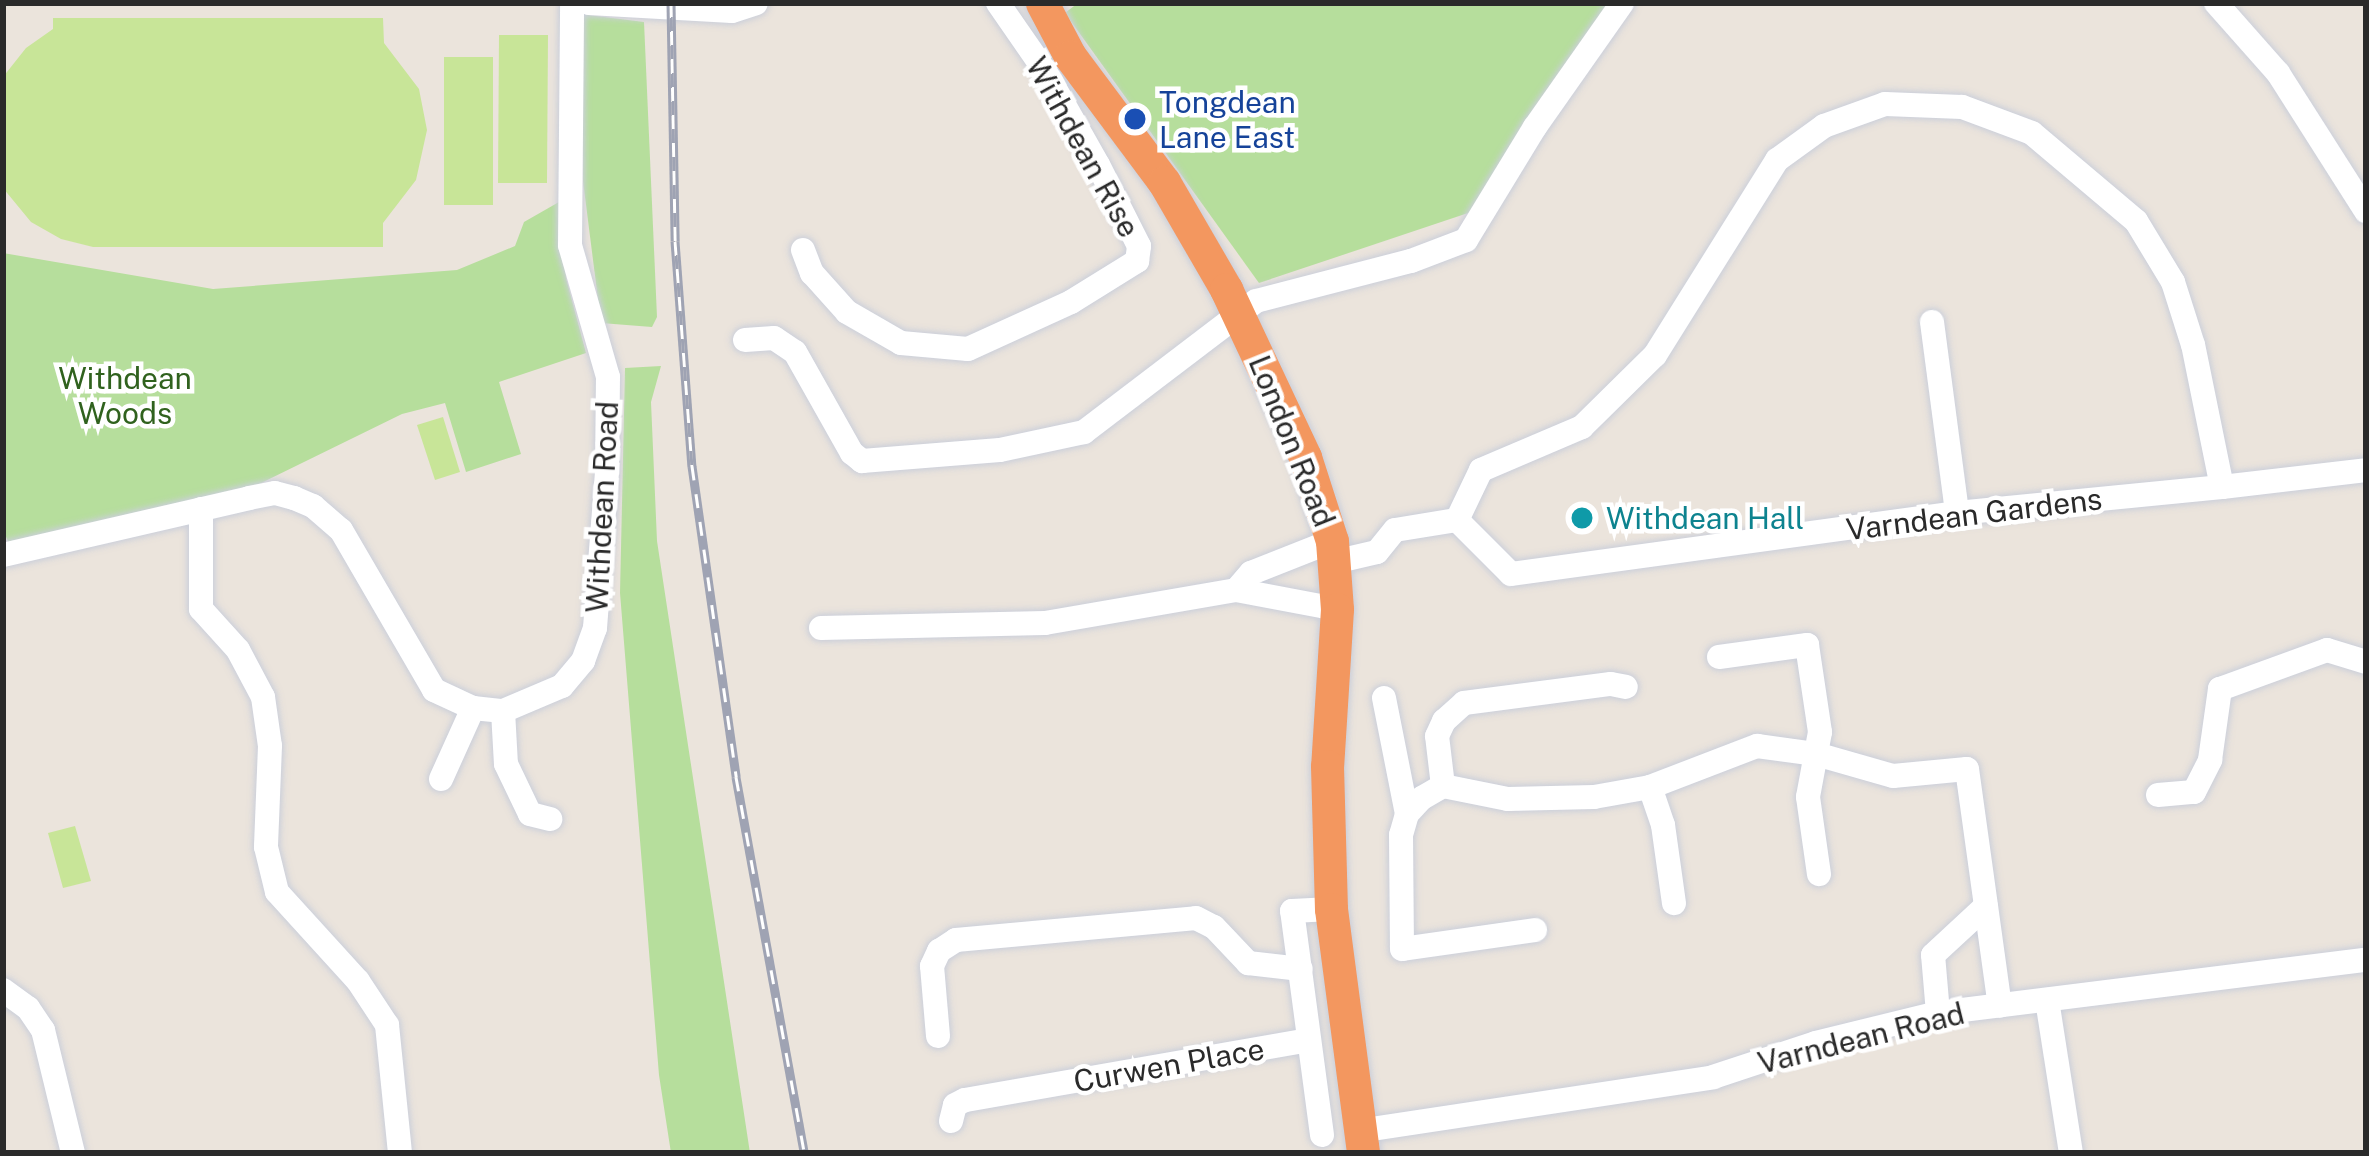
<!DOCTYPE html>
<html>
<head>
<meta charset="utf-8">
<style>
	body { margin:0 }
	#map { position:relative; width:2369px; height:1156px; overflow:hidden; background:#ebe4dc; font-family:"Public Sans",sans-serif }
	div>[style] { position:absolute }
	[style*='--x'] { left:calc(var(--x)*1px); top:calc(var(--y)*1px); width:calc(var(--w)*1px); rotate:calc(var(--a)*1deg) }
	.green>* { inset:0; background:#b6de9c }
	.pitch>* { inset:0; background:#c8e598 }
	.roads { filter:drop-shadow(0 0 3px #cbcfda) drop-shadow(0 0 3px #cbcfda) }
	.minor>* { height:24px; margin:-12px; padding:0 12px; transform-origin:12px; border-radius:12px; background:#fff }
	.highway>* { height:33px; margin:-16.5px; padding:0 16.5px; transform-origin:16.5px; border-radius:16.5px; background:#f3975f }
	.rail>* { height:9px; margin-top:-4.5px; transform-origin:0; background:repeating-linear-gradient(90deg,#fff 0 14px,#9fa3b3 0 28px); box-sizing:border-box; border-block:3px solid #9fa3b3 }
	.dots>* { width:33px; height:33px; translate:-50% -50%; box-sizing:border-box; border:6px solid #fff; border-radius:50% }
	span { translate:-50% -50%; white-space:nowrap; text-align:center; line-height:1.15; -webkit-text-stroke:9px #fff; paint-order:stroke }
	.transit-label { font-size:30px; color:#164399 }
	.left { translate:0 -50%; text-align:left }
	.street-label { font-size:30px; color:#2a2a2a }
	.park-label { font-size:30px; color:#30621e }
	.culture-label { font-size:30px; color:#0d838f }
	.frame { position:absolute; inset:0; border:6px solid #2a2a2a; pointer-events:none }
</style>
</head>
<body>
<div id="map">
	<div class="green">
		<div style="clip-path:polygon(1078px 3px,1619px 3px,1477px 210px,1259px 283px,1065px 13px)"></div>
		<div style="clip-path:polygon(580px 14px,644px 22px,657px 317px,652px 327px,601px 323px,583px 181px)"></div>
		<div style="clip-path:polygon(559px 202px,566px 278px,586px 353px,499px 382px,521px 454px,466px 472px,445px 403px,402px 414px,243px 492px,10px 546px,3px 530px,3px 253px,213px 289px,457px 270px,515px 246px,524px 222px)"></div>
		<div style="clip-path:polygon(661px 366px,651px 402px,657px 541px,750px 1153px,671px 1153px,659px 1075px,620px 593px,625px 368px)"></div>
	</div>
	<div class="pitch">
		<div style="clip-path:polygon(53px 18px,383px 18px,384px 43px,419px 89px,427px 130px,416px 180px,383px 223px,383px 247px,93px 247px,61px 239px,31px 222px,3px 188px,3px 77px,26px 48px,53px 29px)"></div>
		<div style="clip-path:polygon(499px 35px,548px 35px,547px 183px,498px 183px)"></div>
		<div style="clip-path:polygon(444px 57px,493px 57px,493px 205px,444px 205px)"></div>
		<div style="clip-path:polygon(443px 417px,460px 472px,435px 480px,417px 425px)"></div>
		<div style="clip-path:polygon(75px 826px,91px 881px,63px 888px,48px 833px)"></div>
	</div>
	<div class="roads">
		<div class="minor">
			<div style="--x:589;--y:3;--w:143;--a:3.2"></div>
			<div style="--x:732;--y:11;--w:25;--a:-18"></div>
			<div style="--x:2216;--y:3;--w:94;--a:48.5"></div>
			<div style="--x:2278;--y:73;--w:164;--a:57.5"></div>
			<div style="--x:803;--y:250;--w:25;--a:69"></div>
			<div style="--x:812;--y:273;--w:52;--a:48.1"></div>
			<div style="--x:847;--y:312;--w:62;--a:29.9"></div>
			<div style="--x:901;--y:343;--w:67;--a:5.1"></div>
			<div style="--x:968;--y:349;--w:113;--a:-24.5"></div>
			<div style="--x:1071;--y:302;--w:78;--a:-31.8"></div>
			<div style="--x:1137;--y:261;--w:15;--a:-82"></div>
			<div style="--x:1139;--y:246;--w:91;--a:-116.8"></div>
			<div style="--x:1098;--y:165;--w:108;--a:-119.4"></div>
			<div style="--x:1045;--y:71;--w:83;--a:-124.7"></div>
			<div style="--x:1932;--y:322;--w:193;--a:82.5"></div>
			<div style="--x:745;--y:340;--w:29;--a:-4"></div>
			<div style="--x:774;--y:338;--w:25;--a:34"></div>
			<div style="--x:795;--y:352;--w:116;--a:60.6"></div>
			<div style="--x:852;--y:453;--w:13;--a:39"></div>
			<div style="--x:862;--y:461;--w:138;--a:-4.6"></div>
			<div style="--x:1000;--y:450;--w:86;--a:-12.1"></div>
			<div style="--x:1084;--y:432;--w:216;--a:-37.3"></div>
			<div style="--x:1256;--y:301;--w:160;--a:-14.5"></div>
			<div style="--x:1411;--y:261;--w:59;--a:-20.9"></div>
			<div style="--x:1466;--y:240;--w:132;--a:-58.6"></div>
			<div style="--x:1535;--y:127;--w:151;--a:-54.9"></div>
			<div style="--x:2222;--y:487;--w:145;--a:-101.5"></div>
			<div style="--x:2193;--y:345;--w:66;--a:-107.6"></div>
			<div style="--x:2173;--y:282;--w:71;--a:-121.2"></div>
			<div style="--x:2136;--y:221;--w:136;--a:-139.8"></div>
			<div style="--x:2032;--y:133;--w:75;--a:-159.6"></div>
			<div style="--x:1962;--y:107;--w:77;--a:-177.8"></div>
			<div style="--x:1885;--y:104;--w:65;--a:160.2"></div>
			<div style="--x:1824;--y:126;--w:58;--a:144.1"></div>
			<div style="--x:1777;--y:160;--w:230;--a:122"></div>
			<div style="--x:1655;--y:355;--w:103;--a:135.4"></div>
			<div style="--x:1582;--y:427;--w:110;--a:156.9"></div>
			<div style="--x:1481;--y:470;--w:55;--a:115.6"></div>
			<div style="--x:1457;--y:520;--w:76;--a:45"></div>
			<div style="--x:1511;--y:574;--w:450;--a:-7.8"></div>
			<div style="--x:1957;--y:513;--w:266;--a:-5.6"></div>
			<div style="--x:2222;--y:487;--w:145;--a:-6.7"></div>
			<div style="--x:201;--y:509;--w:100;--a:90"></div>
			<div style="--x:201;--y:609;--w:55;--a:47.9"></div>
			<div style="--x:238;--y:650;--w:53;--a:62"></div>
			<div style="--x:263;--y:697;--w:49;--a:81.9"></div>
			<div style="--x:270;--y:746;--w:101;--a:92.3"></div>
			<div style="--x:266;--y:847;--w:46;--a:76.3"></div>
			<div style="--x:277;--y:892;--w:120;--a:47.7"></div>
			<div style="--x:358;--y:981;--w:53;--a:56.6"></div>
			<div style="--x:387;--y:1025;--w:129;--a:84.2"></div>
			<div style="--x:3;--y:555;--w:253;--a:-13"></div>
			<div style="--x:249;--y:498;--w:26;--a:-11"></div>
			<div style="--x:275;--y:493;--w:20;--a:15"></div>
			<div style="--x:294;--y:498;--w:21;--a:23"></div>
			<div style="--x:313;--y:506;--w:37;--a:41"></div>
			<div style="--x:341;--y:530;--w:185;--a:59.8"></div>
			<div style="--x:434;--y:690;--w:43;--a:24.8"></div>
			<div style="--x:473;--y:708;--w:30;--a:6"></div>
			<div style="--x:503;--y:711;--w:64;--a:-23"></div>
			<div style="--x:562;--y:686;--w:33;--a:-50"></div>
			<div style="--x:583;--y:661;--w:35;--a:-70"></div>
			<div style="--x:595;--y:628;--w:157;--a:-85.6"></div>
			<div style="--x:607;--y:471;--w:94;--a:-89.4"></div>
			<div style="--x:608;--y:377;--w:137;--a:-106.1"></div>
			<div style="--x:570;--y:245;--w:242;--a:-89.5"></div>
			<div style="--x:1334;--y:562;--w:44;--a:-13.1"></div>
			<div style="--x:1377;--y:552;--w:28;--a:-51"></div>
			<div style="--x:1395;--y:530;--w:63;--a:-9.2"></div>
			<div style="--x:1236;--y:590;--w:23;--a:-49"></div>
			<div style="--x:1251;--y:573;--w:87;--a:-21.6"></div>
			<div style="--x:821;--y:628;--w:224;--a:-1.3"></div>
			<div style="--x:1045;--y:623;--w:194;--a:-9.8"></div>
			<div style="--x:1236;--y:590;--w:103;--a:10.7"></div>
			<div style="--x:1719;--y:657;--w:89;--a:-7.8"></div>
			<div style="--x:1807;--y:645;--w:88;--a:81.5"></div>
			<div style="--x:1820;--y:732;--w:66;--a:100.5"></div>
			<div style="--x:1808;--y:797;--w:78;--a:81.9"></div>
			<div style="--x:1384;--y:698;--w:118;--a:78.8"></div>
			<div style="--x:503;--y:711;--w:53;--a:86.8"></div>
			<div style="--x:506;--y:764;--w:55;--a:64.4"></div>
			<div style="--x:530;--y:814;--w:21;--a:14"></div>
			<div style="--x:441;--y:779;--w:78;--a:-65.7"></div>
			<div style="--x:1443;--y:786;--w:50;--a:-96.8"></div>
			<div style="--x:1437;--y:736;--w:17;--a:-65"></div>
			<div style="--x:1444;--y:721;--w:27;--a:-42"></div>
			<div style="--x:1464;--y:703;--w:148;--a:-7.4"></div>
			<div style="--x:1611;--y:684;--w:15;--a:11"></div>
			<div style="--x:1650;--y:787;--w:40;--a:71.1"></div>
			<div style="--x:1663;--y:825;--w:79;--a:82"></div>
			<div style="--x:2158;--y:795;--w:36;--a:-5"></div>
			<div style="--x:2194;--y:792;--w:36;--a:-63"></div>
			<div style="--x:2210;--y:760;--w:72;--a:-82"></div>
			<div style="--x:2220;--y:689;--w:114;--a:-20"></div>
			<div style="--x:2327;--y:650;--w:41;--a:17.1"></div>
			<div style="--x:1535;--y:930;--w:134;--a:171.9"></div>
			<div style="--x:1402;--y:949;--w:114;--a:-90.5"></div>
			<div style="--x:1401;--y:835;--w:22;--a:-74"></div>
			<div style="--x:1407;--y:814;--w:22;--a:-47"></div>
			<div style="--x:1422;--y:798;--w:24;--a:-30"></div>
			<div style="--x:1443;--y:786;--w:66;--a:11.3"></div>
			<div style="--x:1508;--y:799;--w:86;--a:-1.3"></div>
			<div style="--x:1594;--y:797;--w:57;--a:-10.1"></div>
			<div style="--x:1650;--y:787;--w:115;--a:-21"></div>
			<div style="--x:1757;--y:746;--w:60;--a:7.7"></div>
			<div style="--x:1816;--y:754;--w:80;--a:15.9"></div>
			<div style="--x:1893;--y:776;--w:74;--a:-5.4"></div>
			<div style="--x:1967;--y:769;--w:239;--a:82.1"></div>
			<div style="--x:3;--y:990;--w:31;--a:36"></div>
			<div style="--x:28;--y:1008;--w:27;--a:56"></div>
			<div style="--x:43;--y:1030;--w:127;--a:76.3"></div>
			<div style="--x:2047;--y:1000;--w:155;--a:81.1"></div>
			<div style="--x:1938;--y:1013;--w:58;--a:-94.9"></div>
			<div style="--x:1933;--y:955;--w:72;--a:-42.8"></div>
			<div style="--x:938;--y:1036;--w:70;--a:-94.9"></div>
			<div style="--x:932;--y:966;--w:17;--a:-65"></div>
			<div style="--x:939;--y:951;--w:20;--a:-33"></div>
			<div style="--x:956;--y:940;--w:241;--a:-5.2"></div>
			<div style="--x:1196;--y:918;--w:20;--a:27"></div>
			<div style="--x:1214;--y:927;--w:50;--a:46.6"></div>
			<div style="--x:1248;--y:963;--w:53;--a:6.5"></div>
			<div style="--x:951;--y:1121;--w:16;--a:-76"></div>
			<div style="--x:955;--y:1105;--w:11;--a:-27"></div>
			<div style="--x:965;--y:1100;--w:348;--a:-9.9"></div>
			<div style="--x:1358;--y:1131;--w:359;--a:-8.6"></div>
			<div style="--x:1713;--y:1077;--w:108;--a:-18.3"></div>
			<div style="--x:1816;--y:1043;--w:126;--a:-13.8"></div>
			<div style="--x:1938;--y:1013;--w:431;--a:-7.1"></div>
			<div style="--x:1322;--y:1135;--w:226;--a:-97.6"></div>
			<div style="--x:1292;--y:911;--w:39;--a:-3"></div>
		</div>
		<div class="highway">
			<div style="--x:1042;--y:3;--w:60;--a:62.2"></div>
			<div style="--x:1070;--y:56;--w:157;--a:53.3"></div>
			<div style="--x:1164;--y:182;--w:124;--a:59.9"></div>
			<div style="--x:1226;--y:289;--w:186;--a:64.8"></div>
			<div style="--x:1305;--y:457;--w:88;--a:72.2"></div>
			<div style="--x:1332;--y:541;--w:68;--a:85.8"></div>
			<div style="--x:1337;--y:609;--w:157;--a:93.6"></div>
			<div style="--x:1327;--y:766;--w:143;--a:88.4"></div>
			<div style="--x:1331;--y:909;--w:246;--a:82.5"></div>
		</div>
	</div>
	<div class="rail">
		<div style="--x:671;--y:3;--w:238;--a:89"></div>
		<div style="--x:675;--y:241;--w:226;--a:85.7"></div>
		<div style="--x:692;--y:466;--w:314;--a:81.9"></div>
		<div style="--x:736;--y:777;--w:382;--a:79.7"></div>
	</div>
	<div class="dots">
		<div style="left:1135px;top:119px;background:#1a4fb4"></div>
		<div style="left:1582px;top:518px;background:#0f9aa8"></div>
	</div>
	<div class="transit-label">
		<span class="left" style="left:1159px;top:119px">Tongdean<br>Lane East</span>
	</div>
	<div class="street-label">
		<span style="left:1083px;top:147px;rotate:61deg">Withdean Rise</span>
		<span style="left:1292px;top:441px;rotate:68deg">London Road</span>
		<span style="left:602px;top:507px;rotate:-87deg">Withdean Road</span>
		<span style="left:1974px;top:514px;rotate:-7deg">Varndean Gardens</span>
		<span style="left:1861px;top:1038px;rotate:-14deg">Varndean Road</span>
		<span style="left:1169px;top:1065px;rotate:-10deg">Curwen Place</span>
	</div>
	<div class="park-label">
		<span style="left:125px;top:395px">Withdean<br>Woods</span>
	</div>
	<div class="culture-label">
		<span class="left" style="left:1606px;top:518px">Withdean Hall</span>
	</div>
	<div class="frame"></div>
</div>
</body>
</html>
